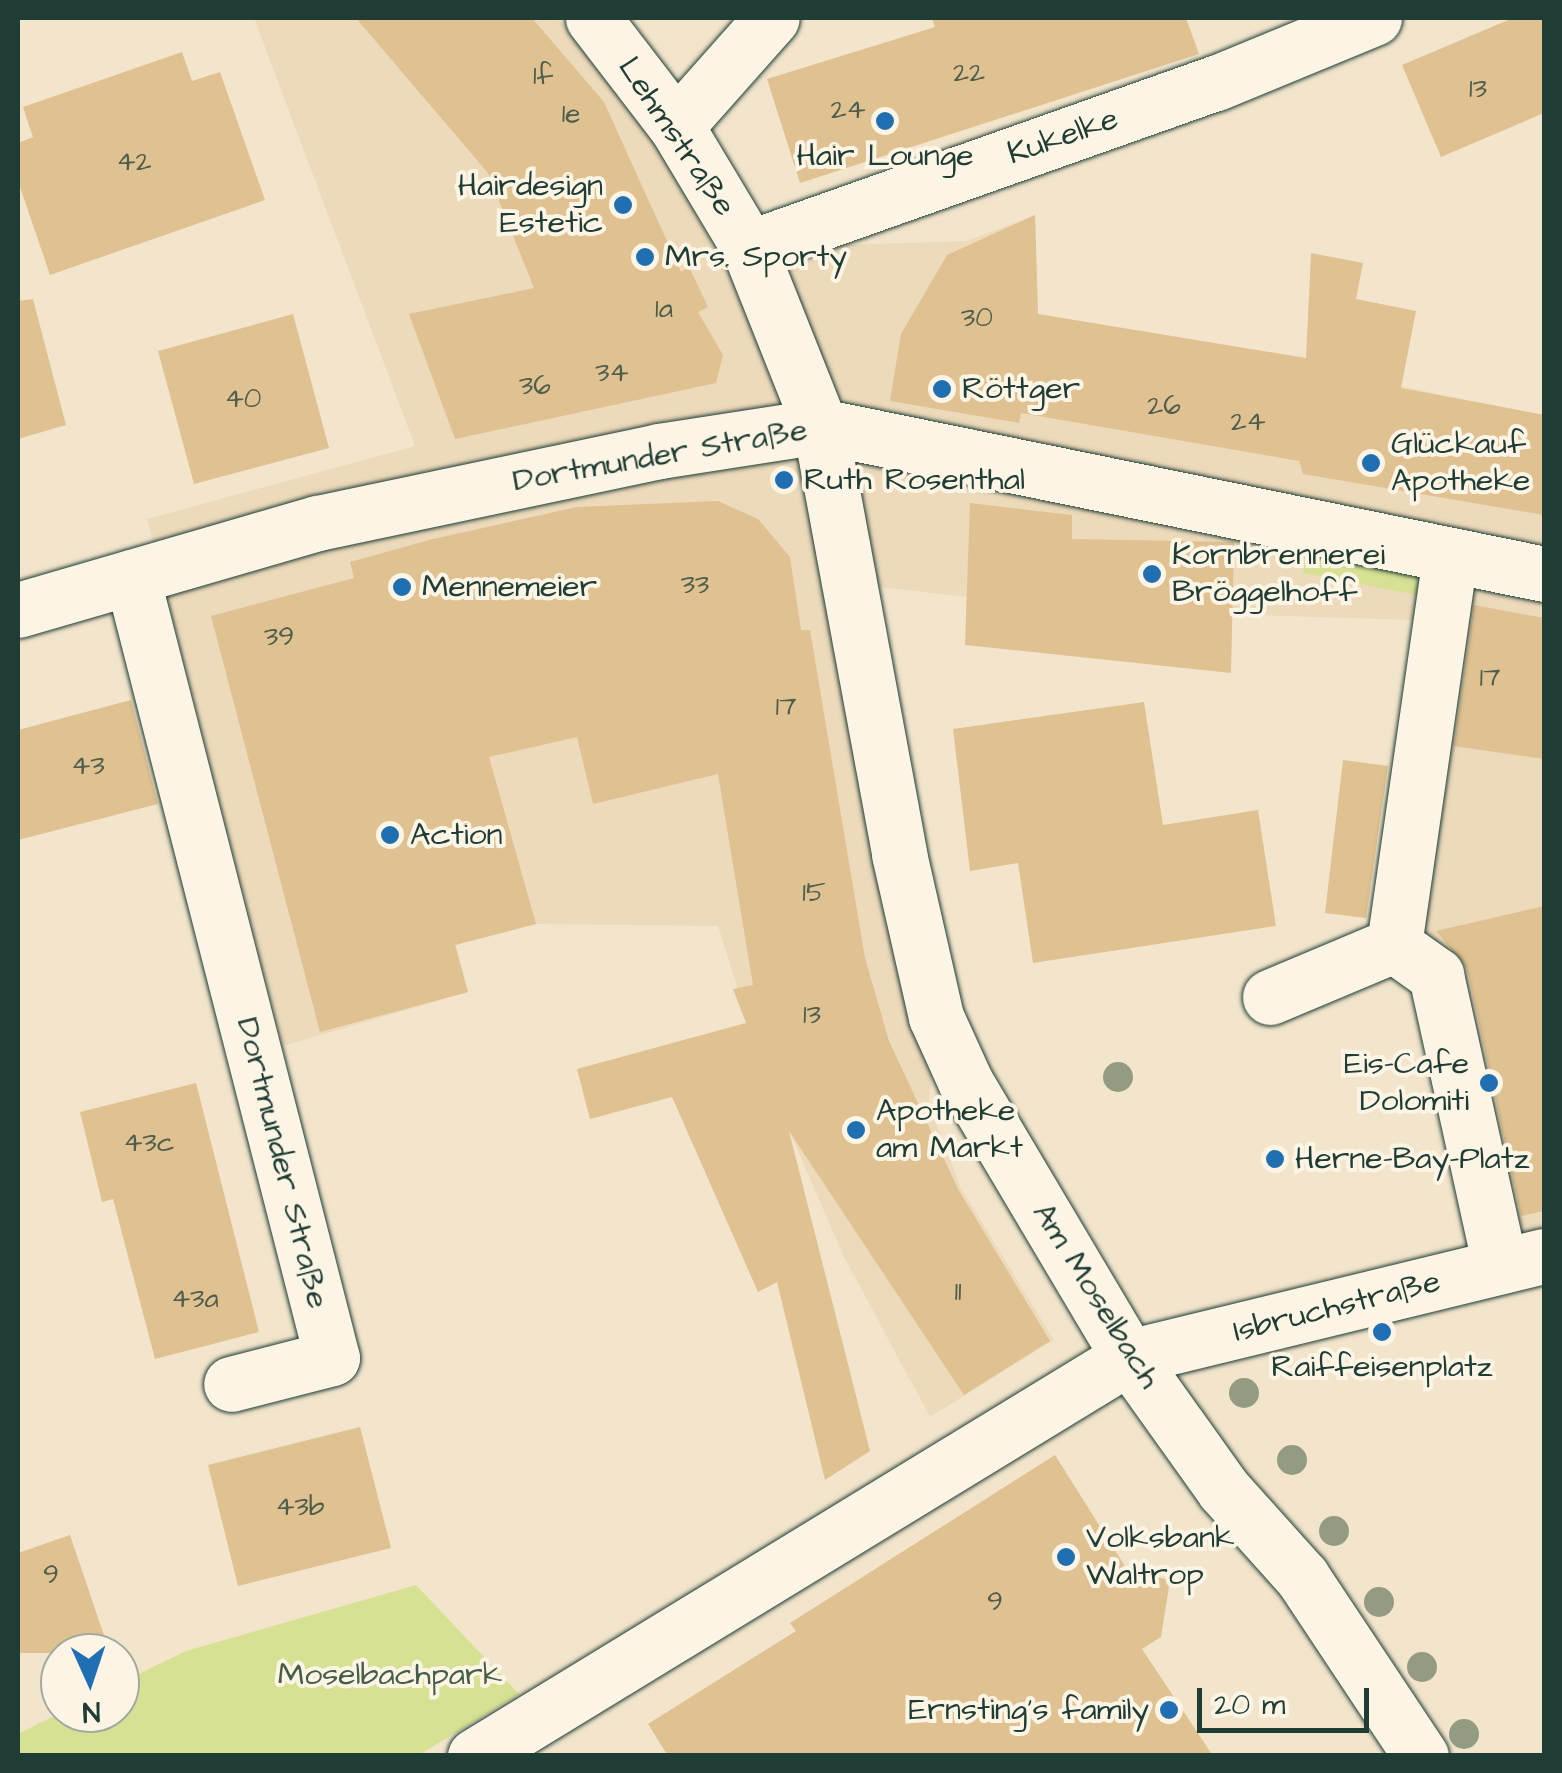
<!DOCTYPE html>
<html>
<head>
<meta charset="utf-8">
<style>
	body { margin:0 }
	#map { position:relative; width:1562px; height:1773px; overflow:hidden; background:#f3e5cc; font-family:"Architects Daughter",sans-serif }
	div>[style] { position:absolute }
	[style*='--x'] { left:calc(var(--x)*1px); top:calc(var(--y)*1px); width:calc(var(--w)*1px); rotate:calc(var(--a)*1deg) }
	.built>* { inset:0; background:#eddabb }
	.green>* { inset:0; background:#d6e194 }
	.building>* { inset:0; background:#dfc192 }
	.roads { filter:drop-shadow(0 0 2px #1f3d34) drop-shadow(0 0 2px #1f3d34) }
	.minor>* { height:55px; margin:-27.5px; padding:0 27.5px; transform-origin:27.5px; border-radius:27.5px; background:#fcf5e5 }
	.trees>* { width:30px; height:30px; margin:-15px; border-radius:50%; background:#939b83 }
	.dots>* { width:28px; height:28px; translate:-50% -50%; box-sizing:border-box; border:5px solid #fcf5e5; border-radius:50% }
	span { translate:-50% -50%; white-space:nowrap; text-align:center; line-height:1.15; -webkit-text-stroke:8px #fcf5e5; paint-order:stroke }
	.number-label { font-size:28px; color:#4f5e4c }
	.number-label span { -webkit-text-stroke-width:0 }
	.street-label { font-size:32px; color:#1f3d34 }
	.poi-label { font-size:32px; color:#1f3d34 }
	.right { translate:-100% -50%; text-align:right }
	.left { translate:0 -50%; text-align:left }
	.park-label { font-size:32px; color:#445e47 }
	.frame { position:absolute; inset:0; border:20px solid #1f3d34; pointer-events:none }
	.north { position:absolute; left:40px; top:1633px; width:100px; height:100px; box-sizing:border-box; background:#fcf5e5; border:2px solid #a4ab9e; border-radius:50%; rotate:177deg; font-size:28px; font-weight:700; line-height:40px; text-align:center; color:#1f3d34 }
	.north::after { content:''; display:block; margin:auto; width:35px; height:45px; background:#1f6fb2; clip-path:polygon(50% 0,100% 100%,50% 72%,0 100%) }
	.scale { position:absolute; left:1197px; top:1688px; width:172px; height:45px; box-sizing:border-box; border:5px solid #1f3d34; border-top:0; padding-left:12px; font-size:30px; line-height:35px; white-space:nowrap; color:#1f3d34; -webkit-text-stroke:8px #fcf5e5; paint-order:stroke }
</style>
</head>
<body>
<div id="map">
	<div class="built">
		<div style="clip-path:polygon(254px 18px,557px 18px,676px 126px,750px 248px,967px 241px,1035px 215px,1038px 314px,1544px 415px,1544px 1256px,1500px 1266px,1436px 975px,1394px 945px,1439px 621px,1070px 609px,854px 584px,936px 1017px,929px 1104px,961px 1188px,1054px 1340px,930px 1417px,843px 1255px,765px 1075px,718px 926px,536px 924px,456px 945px,468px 992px,283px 1046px,147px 519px,415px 446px)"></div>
	</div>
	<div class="green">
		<div style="clip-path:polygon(1308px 539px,1429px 563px,1423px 596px,1303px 573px)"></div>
		<div style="clip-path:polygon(416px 1585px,519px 1694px,419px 1755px,18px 1755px,18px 1734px,60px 1713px,120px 1713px,120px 1683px,186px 1651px)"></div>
	</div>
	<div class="building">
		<div style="clip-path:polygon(356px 18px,532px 18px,604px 102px,681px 272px,689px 267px,708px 307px,698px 312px,723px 355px,716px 383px,455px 439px,409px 314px,534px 288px,488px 173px)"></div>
		<div style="clip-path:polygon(932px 18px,1186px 18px,1199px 54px,800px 183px,767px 79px,935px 27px)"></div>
		<div style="clip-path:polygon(1513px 18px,1544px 18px,1544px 113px,1441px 157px,1402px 65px)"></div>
		<div style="clip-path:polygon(182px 52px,192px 81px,220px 72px,265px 200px,50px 275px,18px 181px,18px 143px,33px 137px,23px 107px)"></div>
		<div style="clip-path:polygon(1035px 215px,1038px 314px,1306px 358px,1311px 253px,1363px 263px,1356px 299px,1416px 311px,1401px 388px,1544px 415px,1544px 515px,1303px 474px,1299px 461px,1021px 413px,1019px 423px,890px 401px,901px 334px,947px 255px)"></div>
		<div style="clip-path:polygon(33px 299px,66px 425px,18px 439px,18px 301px)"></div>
		<div style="clip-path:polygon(293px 314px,329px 448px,194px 484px,158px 351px)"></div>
		<div style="clip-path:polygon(718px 501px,758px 519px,790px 557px,801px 630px,810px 630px,865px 958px,889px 1041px,958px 1189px,1050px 1341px,964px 1395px,789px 1131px,870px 1451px,825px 1480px,777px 1282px,758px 1292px,672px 1097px,590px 1119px,577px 1069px,746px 1023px,733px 989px,753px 985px,718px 774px,593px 804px,577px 737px,489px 757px,536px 924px,455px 945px,468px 992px,320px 1032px,211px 616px,354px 578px,350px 562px,433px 539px,577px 507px)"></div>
		<div style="clip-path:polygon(970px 503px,1072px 515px,1072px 539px,1234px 542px,1231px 673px,965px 645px)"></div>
		<div style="clip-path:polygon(1474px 605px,1544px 618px,1544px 759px,1454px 746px)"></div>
		<div style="clip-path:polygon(131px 700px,158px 804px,18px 840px,18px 730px)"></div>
		<div style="clip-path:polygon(1144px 702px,1163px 825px,1258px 810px,1276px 926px,1033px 963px,1018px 863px,970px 871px,953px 729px)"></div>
		<div style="clip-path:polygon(1343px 760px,1388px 766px,1366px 918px,1325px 913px)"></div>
		<div style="clip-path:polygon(1544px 906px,1544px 1211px,1521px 1216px,1467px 968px,1436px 931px)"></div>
		<div style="clip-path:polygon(196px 1083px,259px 1332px,155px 1359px,113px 1199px,102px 1202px,80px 1112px)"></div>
		<div style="clip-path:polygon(360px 1427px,391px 1548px,238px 1586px,208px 1465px)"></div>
		<div style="clip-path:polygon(1055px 1455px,1128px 1571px,1170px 1580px,1161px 1637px,1142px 1649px,1213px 1756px,668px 1756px,648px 1724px,796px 1631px,790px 1623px)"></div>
		<div style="clip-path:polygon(70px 1535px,110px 1653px,18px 1653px,18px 1553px)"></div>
	</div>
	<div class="roads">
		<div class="minor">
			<div style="--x:593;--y:18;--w:136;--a:52.5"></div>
			<div style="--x:676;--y:126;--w:142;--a:59.1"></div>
			<div style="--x:749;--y:248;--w:192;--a:68.3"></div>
			<div style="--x:820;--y:426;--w:435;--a:79.5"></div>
			<div style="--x:899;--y:854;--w:167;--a:77.2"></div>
			<div style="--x:936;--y:1017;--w:72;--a:65.6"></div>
			<div style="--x:966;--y:1083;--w:319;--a:59.3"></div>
			<div style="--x:1129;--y:1357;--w:163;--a:54.5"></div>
			<div style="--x:1224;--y:1490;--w:117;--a:48.1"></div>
			<div style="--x:1302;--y:1577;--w:215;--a:56.4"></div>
			<div style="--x:676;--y:126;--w:144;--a:-48.4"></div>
			<div style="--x:749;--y:248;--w:495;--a:-19.5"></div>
			<div style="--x:1216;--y:83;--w:171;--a:-22.4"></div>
			<div style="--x:132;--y:577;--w:806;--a:75.64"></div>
			<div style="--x:332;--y:1358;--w:104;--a:165.6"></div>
			<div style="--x:18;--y:610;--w:312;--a:-16.2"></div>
			<div style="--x:318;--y:523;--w:349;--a:-11.9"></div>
			<div style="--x:659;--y:451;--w:163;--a:-8.8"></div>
			<div style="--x:820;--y:426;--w:739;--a:11.55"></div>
			<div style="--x:1394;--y:945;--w:52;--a:35.5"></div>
			<div style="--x:1436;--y:975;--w:298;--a:77.6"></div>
			<div style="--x:1270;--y:997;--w:134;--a:-22.8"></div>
			<div style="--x:1394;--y:945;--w:394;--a:-81.8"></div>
			<div style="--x:475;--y:1756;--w:766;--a:-31.39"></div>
			<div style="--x:1129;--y:1357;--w:427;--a:-13.7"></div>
		</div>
	</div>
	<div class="trees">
		<div style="left:1118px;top:1077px"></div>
		<div style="left:1244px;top:1393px"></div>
		<div style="left:1292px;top:1460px"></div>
		<div style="left:1334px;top:1531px"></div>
		<div style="left:1379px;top:1602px"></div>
		<div style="left:1422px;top:1667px"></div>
		<div style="left:1464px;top:1734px"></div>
	</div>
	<div class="dots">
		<div style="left:885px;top:121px;background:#1f6fb2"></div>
		<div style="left:623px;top:205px;background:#1f6fb2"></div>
		<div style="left:645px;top:257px;background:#1f6fb2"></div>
		<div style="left:942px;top:389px;background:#1f6fb2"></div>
		<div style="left:1371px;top:463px;background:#1f6fb2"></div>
		<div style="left:784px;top:480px;background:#1f6fb2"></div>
		<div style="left:1152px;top:574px;background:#1f6fb2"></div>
		<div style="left:402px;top:587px;background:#1f6fb2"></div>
		<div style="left:390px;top:835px;background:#1f6fb2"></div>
		<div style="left:1489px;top:1083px;background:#1f6fb2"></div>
		<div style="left:856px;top:1130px;background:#1f6fb2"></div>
		<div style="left:1275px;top:1159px;background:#1f6fb2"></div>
		<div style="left:1382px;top:1332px;background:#1f6fb2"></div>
		<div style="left:1066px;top:1557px;background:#1f6fb2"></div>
		<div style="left:1169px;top:1710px;background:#1f6fb2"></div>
	</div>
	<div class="number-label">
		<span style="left:969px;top:73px">22</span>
		<span style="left:543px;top:76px">1f</span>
		<span style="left:1478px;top:89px">13</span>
		<span style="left:848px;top:110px">24</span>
		<span style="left:571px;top:114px">1e</span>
		<span style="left:134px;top:162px">42</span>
		<span style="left:664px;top:309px">1a</span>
		<span style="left:977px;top:318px">30</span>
		<span style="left:612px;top:373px">34</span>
		<span style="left:535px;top:386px">36</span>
		<span style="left:243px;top:399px">40</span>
		<span style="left:1164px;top:406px">26</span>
		<span style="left:1248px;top:422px">24</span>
		<span style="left:695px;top:585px">33</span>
		<span style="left:279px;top:637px">39</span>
		<span style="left:1490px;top:678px">17</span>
		<span style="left:786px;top:707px">17</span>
		<span style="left:88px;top:766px">43</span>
		<span style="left:814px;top:893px">15</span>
		<span style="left:812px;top:1015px">13</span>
		<span style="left:149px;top:1143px">43c</span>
		<span style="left:958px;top:1292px">11</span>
		<span style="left:195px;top:1299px">43a</span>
		<span style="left:300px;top:1507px">43b</span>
		<span style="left:51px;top:1575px">9</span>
		<span style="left:995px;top:1602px">9</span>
	</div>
	<div class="street-label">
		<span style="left:676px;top:137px;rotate:56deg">Lehmstraße</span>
		<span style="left:1063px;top:137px;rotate:-19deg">Kukelke</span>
		<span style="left:660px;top:456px;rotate:-10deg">Dortmunder Straße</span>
		<span style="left:282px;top:1163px;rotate:76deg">Dortmunder Straße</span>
		<span style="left:1096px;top:1296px;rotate:58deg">Am Moselbach</span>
		<span style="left:1337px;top:1307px;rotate:-14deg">Isbruchstraße</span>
	</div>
	<div class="poi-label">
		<span style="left:885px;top:156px">Hair Lounge</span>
		<span class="right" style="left:603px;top:205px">Hairdesign<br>Estetic</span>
		<span class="left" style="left:665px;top:257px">Mrs. Sporty</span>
		<span class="left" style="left:962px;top:389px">Röttger</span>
		<span class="left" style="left:1391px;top:463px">Glückauf<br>Apotheke</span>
		<span class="left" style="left:804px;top:480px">Ruth Rosenthal</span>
		<span class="left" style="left:1172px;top:574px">Kornbrennerei<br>Bröggelhoff</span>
		<span class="left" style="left:422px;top:587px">Mennemeier</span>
		<span class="left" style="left:410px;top:835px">Action</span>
		<span class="right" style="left:1469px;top:1083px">Eis-Cafe<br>Dolomiti</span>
		<span class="left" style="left:876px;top:1130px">Apotheke<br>am Markt</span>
		<span class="left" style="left:1295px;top:1159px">Herne-Bay-Platz</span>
		<span style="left:1382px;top:1367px">Raiffeisenplatz</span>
		<span class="left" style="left:1086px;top:1557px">Volksbank<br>Waltrop</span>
		<span class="right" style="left:1149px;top:1710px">Ernsting's family</span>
	</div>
	<div class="park-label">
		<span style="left:390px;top:1675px">Moselbachpark</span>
	</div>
	<div class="frame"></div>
	<div class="north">N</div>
	<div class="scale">20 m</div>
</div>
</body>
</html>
